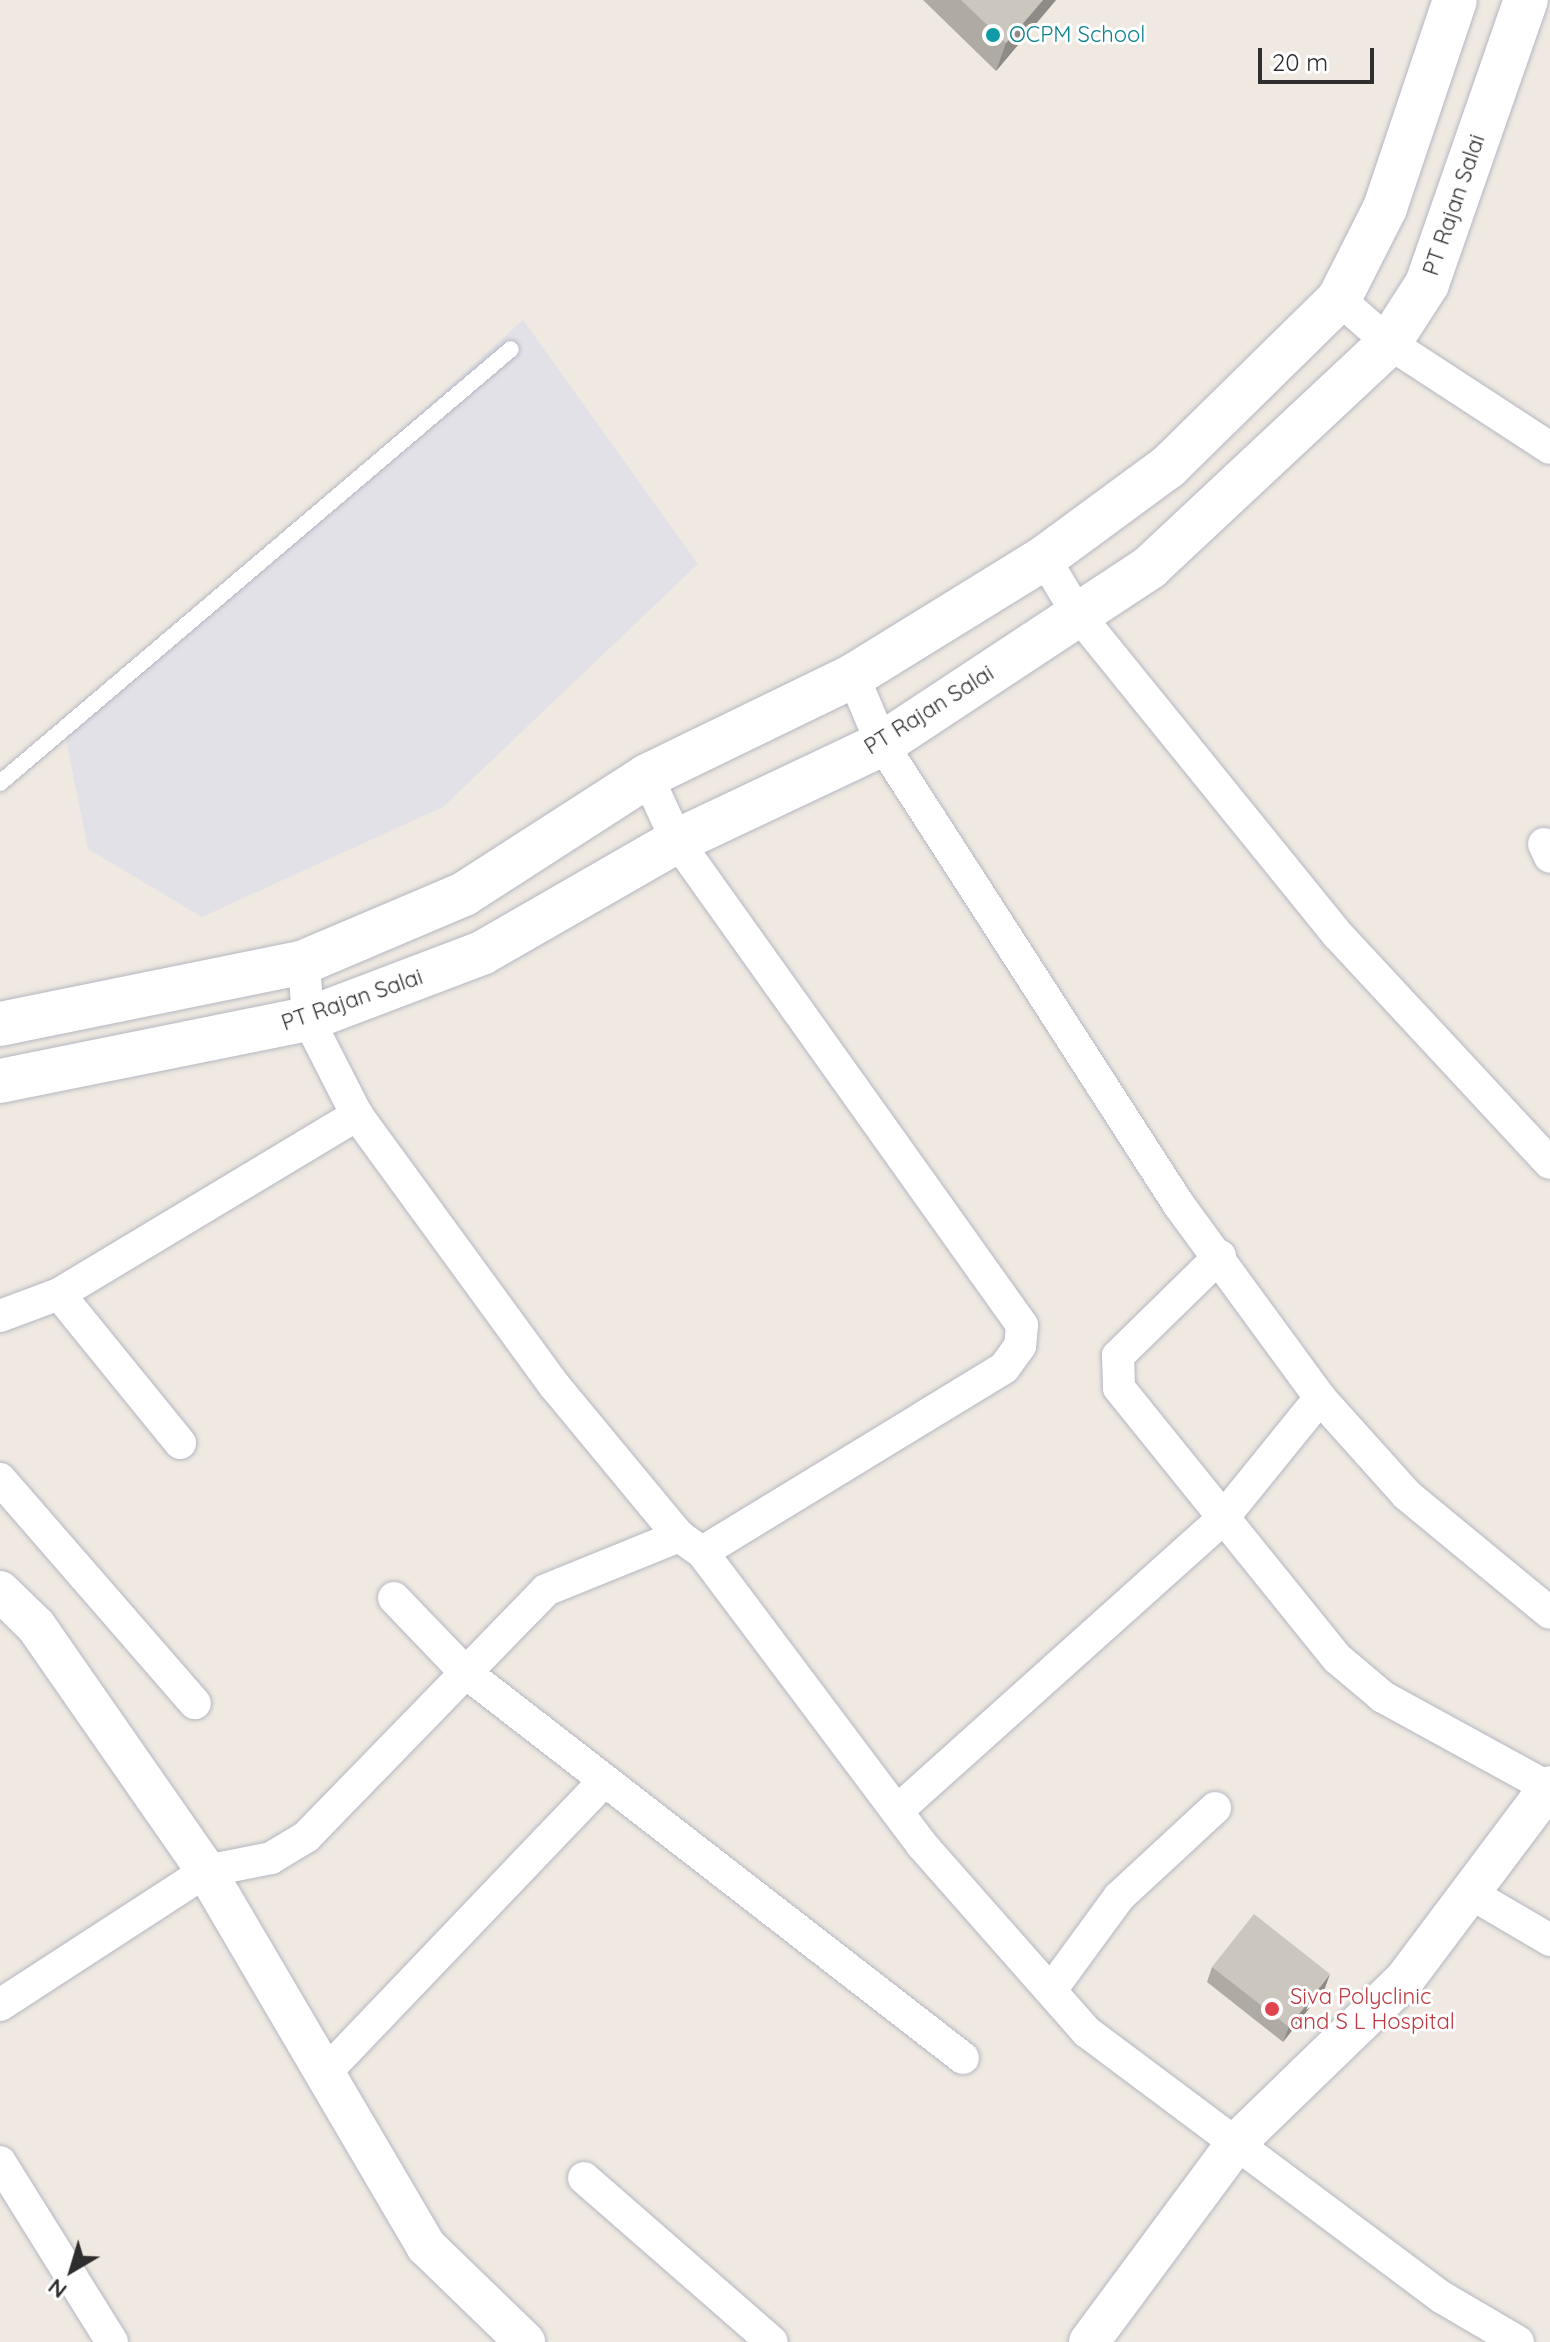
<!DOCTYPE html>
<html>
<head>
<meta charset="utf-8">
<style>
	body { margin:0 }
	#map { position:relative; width:1550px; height:2342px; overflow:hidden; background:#efe9e1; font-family:Quicksand,sans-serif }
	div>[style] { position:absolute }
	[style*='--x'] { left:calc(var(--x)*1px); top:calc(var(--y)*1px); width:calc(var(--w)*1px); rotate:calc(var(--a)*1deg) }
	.industrial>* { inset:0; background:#e3e1e8 }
	.roads { filter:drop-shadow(0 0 2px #b4b7c1) drop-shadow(0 0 2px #b4b7c1) }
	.service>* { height:16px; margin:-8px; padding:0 8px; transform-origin:8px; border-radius:8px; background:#fff }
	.minor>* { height:32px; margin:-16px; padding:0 16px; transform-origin:16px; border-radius:16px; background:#fff }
	.tertiary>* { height:40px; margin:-20px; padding:0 20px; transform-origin:20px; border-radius:20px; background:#fff }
	.secondary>* { height:44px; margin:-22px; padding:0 22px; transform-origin:22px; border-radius:22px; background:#fff }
	.wall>* { inset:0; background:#afaba4 }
	.shaded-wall>* { inset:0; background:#8e8b86 }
	.building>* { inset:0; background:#cbc7bf }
	.dots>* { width:22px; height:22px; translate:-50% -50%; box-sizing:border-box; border:4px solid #fff; border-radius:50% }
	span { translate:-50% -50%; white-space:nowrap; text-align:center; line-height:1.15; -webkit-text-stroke:6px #fff; paint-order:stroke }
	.culture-label { font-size:22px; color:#0d838f }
	.left { translate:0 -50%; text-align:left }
	.street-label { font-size:22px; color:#2e2e2e }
	.health-label { font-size:22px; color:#be3a42 }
	.north { position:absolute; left:32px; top:2230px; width:80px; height:80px; -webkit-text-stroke:6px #fff; paint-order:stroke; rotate:218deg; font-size:22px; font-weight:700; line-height:32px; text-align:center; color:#2e2e2e }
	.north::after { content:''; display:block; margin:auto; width:28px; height:36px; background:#2e2e2e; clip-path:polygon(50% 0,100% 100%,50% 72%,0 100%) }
	.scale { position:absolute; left:1258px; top:48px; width:116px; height:36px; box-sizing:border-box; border:4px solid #2e2e2e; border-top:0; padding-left:10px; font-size:24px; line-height:28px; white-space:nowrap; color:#2e2e2e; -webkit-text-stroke:6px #fff; paint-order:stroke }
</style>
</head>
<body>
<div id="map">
	<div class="industrial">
		<div style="clip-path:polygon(523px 320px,698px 564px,443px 807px,202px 917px,88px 849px,65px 735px)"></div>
	</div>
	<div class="roads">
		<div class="service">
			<div style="--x:0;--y:783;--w:670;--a:-40.34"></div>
		</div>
		<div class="minor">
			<div style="--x:1339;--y:299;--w:67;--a:41.3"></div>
			<div style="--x:1389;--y:343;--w:192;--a:33.1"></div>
			<div style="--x:1044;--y:558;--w:64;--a:59"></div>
			<div style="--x:1077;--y:613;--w:414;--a:51"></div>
			<div style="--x:1338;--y:935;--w:311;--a:47.1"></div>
			<div style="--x:853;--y:676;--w:74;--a:66.9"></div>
			<div style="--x:882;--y:744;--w:548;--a:57.21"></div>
			<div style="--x:1179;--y:1205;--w:239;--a:53.8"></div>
			<div style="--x:1320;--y:1398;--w:130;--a:48.1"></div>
			<div style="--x:1407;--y:1495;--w:185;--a:39.5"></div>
			<div style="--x:647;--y:776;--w:72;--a:65.2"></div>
			<div style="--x:677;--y:841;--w:594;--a:54.52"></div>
			<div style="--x:1022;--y:1325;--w:21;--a:95"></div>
			<div style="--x:1020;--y:1346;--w:27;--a:126"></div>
			<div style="--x:1004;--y:1368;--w:354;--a:148.6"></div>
			<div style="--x:1544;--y:844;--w:14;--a:65"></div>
			<div style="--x:304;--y:962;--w:57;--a:86"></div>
			<div style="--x:308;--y:1019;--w:108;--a:63"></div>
			<div style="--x:357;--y:1115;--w:334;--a:53.9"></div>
			<div style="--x:554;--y:1385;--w:196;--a:50.4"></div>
			<div style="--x:679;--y:1536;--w:28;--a:35"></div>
			<div style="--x:702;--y:1552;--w:366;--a:53.1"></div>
			<div style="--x:922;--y:1845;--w:249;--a:48.6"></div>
			<div style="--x:1087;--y:2032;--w:444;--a:36.8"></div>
			<div style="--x:1443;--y:2298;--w:87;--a:30.4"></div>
			<div style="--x:1220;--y:1256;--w:143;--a:135.6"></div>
			<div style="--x:1118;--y:1356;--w:32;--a:88"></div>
			<div style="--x:1119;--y:1388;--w:348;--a:51.1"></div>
			<div style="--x:1338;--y:1659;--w:59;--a:40.2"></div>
			<div style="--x:1383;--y:1697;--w:189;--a:28.7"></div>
			<div style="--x:59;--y:1294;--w:192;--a:50.9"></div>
			<div style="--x:0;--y:1316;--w:63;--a:-20.4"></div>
			<div style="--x:59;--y:1294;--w:348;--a:-31"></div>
			<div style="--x:0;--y:1479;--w:297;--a:49"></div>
			<div style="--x:394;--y:1598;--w:103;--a:46.2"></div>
			<div style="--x:465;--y:1672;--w:630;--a:37.78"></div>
			<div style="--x:897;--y:1811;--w:437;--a:-41.9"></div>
			<div style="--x:1222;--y:1519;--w:156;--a:-51"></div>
			<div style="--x:1470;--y:1893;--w:93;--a:30.4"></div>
			<div style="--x:1051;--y:1990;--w:115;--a:-53.8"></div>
			<div style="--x:1119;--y:1897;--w:131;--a:-42.8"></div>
			<div style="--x:0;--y:2005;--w:246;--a:-33"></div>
			<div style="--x:206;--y:1871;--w:66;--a:-11.3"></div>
			<div style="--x:271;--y:1858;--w:41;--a:-31"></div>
			<div style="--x:306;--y:1837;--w:344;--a:-45.8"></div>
			<div style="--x:546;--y:1590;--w:144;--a:-22.1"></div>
			<div style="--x:324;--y:2074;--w:405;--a:-46.3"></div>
			<div style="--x:0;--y:2162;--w:212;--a:58.1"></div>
			<div style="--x:584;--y:2178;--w:249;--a:41.1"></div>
		</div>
		<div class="tertiary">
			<div style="--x:0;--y:1591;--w:50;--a:44.2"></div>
			<div style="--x:36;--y:1626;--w:298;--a:55.2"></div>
			<div style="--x:206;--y:1871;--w:435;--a:59.6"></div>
			<div style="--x:426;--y:2246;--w:138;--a:44.1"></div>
			<div style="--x:1089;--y:2342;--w:250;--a:-53.5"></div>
			<div style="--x:1238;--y:2141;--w:233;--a:-44.1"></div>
			<div style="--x:1405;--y:1979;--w:241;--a:-53.1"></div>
		</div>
		<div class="secondary">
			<div style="--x:0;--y:1024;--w:310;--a:-11.5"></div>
			<div style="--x:304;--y:962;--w:174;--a:-23"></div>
			<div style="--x:464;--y:894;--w:218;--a:-32.8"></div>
			<div style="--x:647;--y:776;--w:229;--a:-25.9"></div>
			<div style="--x:853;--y:676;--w:225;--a:-31.7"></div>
			<div style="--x:1044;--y:558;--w:154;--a:-36.3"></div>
			<div style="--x:1168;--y:467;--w:240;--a:-44.5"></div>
			<div style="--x:1339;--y:299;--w:102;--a:-63.2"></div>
			<div style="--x:1385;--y:208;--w:219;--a:-71.4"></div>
			<div style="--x:0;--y:1081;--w:314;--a:-11.4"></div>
			<div style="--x:308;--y:1019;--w:186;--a:-20.8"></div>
			<div style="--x:482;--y:953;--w:225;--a:-29.9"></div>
			<div style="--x:677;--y:841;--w:227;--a:-25.3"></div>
			<div style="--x:882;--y:744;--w:321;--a:-33.4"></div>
			<div style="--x:1150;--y:567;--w:328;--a:-43.1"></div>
			<div style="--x:1389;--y:343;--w:70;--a:-57.2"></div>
			<div style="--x:1427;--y:284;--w:301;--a:-70.8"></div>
		</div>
	</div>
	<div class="wall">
		<div style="clip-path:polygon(923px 0,1056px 0,996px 71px)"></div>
		<div style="clip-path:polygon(1212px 1967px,1325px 1988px,1283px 2042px,1207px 1982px)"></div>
	</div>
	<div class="shaded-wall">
		<div style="clip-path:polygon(1043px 0,1056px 0,996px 71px,1006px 43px)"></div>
		<div style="clip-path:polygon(1330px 1974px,1325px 1988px,1283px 2042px,1289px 2027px)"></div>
	</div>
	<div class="building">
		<div style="clip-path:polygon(961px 0,1043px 0,1006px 43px)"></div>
		<div style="clip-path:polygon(1254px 1914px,1330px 1974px,1289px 2027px,1212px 1967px)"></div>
	</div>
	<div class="dots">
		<div style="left:993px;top:35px;background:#0f9aa8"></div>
		<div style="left:1272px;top:2009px;background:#e0444e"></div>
	</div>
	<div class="culture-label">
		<span class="left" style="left:1009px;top:35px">OCPM School</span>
	</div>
	<div class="street-label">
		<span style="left:1454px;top:205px;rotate:-71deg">PT Rajan Salai</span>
		<span style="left:929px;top:710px;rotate:-32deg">PT Rajan Salai</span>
		<span style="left:352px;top:1000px;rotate:-19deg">PT Rajan Salai</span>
	</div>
	<div class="health-label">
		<span class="left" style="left:1290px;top:2009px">Siva Polyclinic<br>and S L Hospital</span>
	</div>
	<div class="north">N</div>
	<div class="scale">20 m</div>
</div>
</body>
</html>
